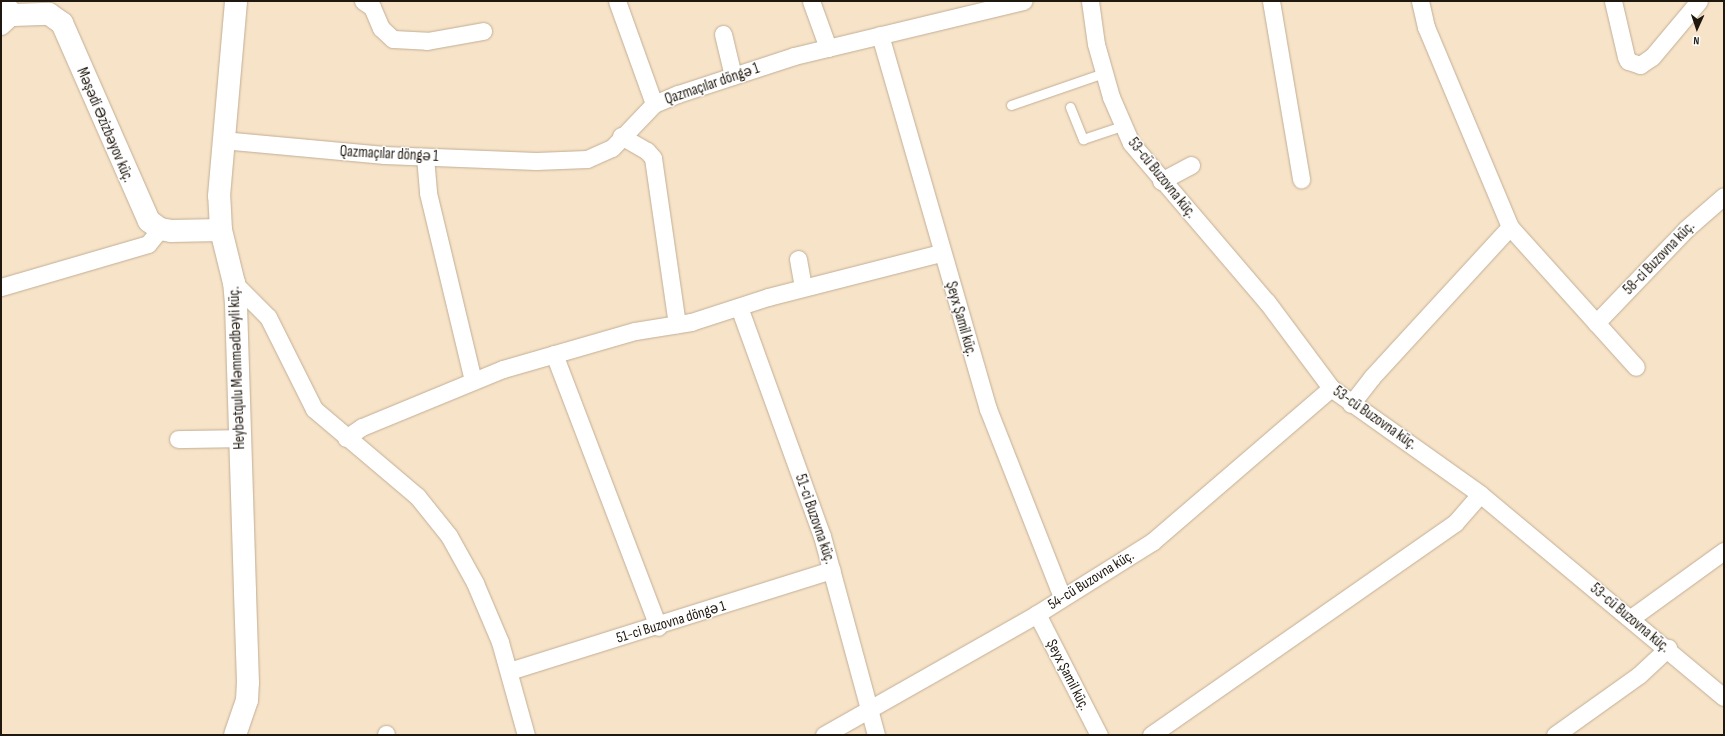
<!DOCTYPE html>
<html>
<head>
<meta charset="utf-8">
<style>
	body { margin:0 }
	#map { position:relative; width:1725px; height:736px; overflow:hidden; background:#f7e3c8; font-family:"Sofia Sans Condensed",sans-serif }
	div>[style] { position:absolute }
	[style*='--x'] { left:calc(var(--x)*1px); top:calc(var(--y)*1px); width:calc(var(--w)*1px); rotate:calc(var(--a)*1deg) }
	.roads { filter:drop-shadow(0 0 1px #c1ae95) drop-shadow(0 0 1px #c1ae95) }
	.service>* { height:9px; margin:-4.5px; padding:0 4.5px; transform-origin:4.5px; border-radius:4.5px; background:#fff }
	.minor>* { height:17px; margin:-8.5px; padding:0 8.5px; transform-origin:8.5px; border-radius:8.5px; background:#fff }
	.tertiary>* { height:22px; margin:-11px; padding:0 11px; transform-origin:11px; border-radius:11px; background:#fff }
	span { translate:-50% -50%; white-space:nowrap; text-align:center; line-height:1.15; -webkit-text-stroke:3px #fff; paint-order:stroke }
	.street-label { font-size:15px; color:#1f180e }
	.frame { position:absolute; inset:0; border:2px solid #1f180e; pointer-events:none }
	.north { position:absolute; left:1677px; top:8px; width:40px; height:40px; -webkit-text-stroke:3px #fff; paint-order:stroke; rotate:183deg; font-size:11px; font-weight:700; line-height:16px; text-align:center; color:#1f180e }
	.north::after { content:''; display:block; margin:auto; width:14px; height:18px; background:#1f180e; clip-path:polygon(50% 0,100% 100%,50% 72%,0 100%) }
</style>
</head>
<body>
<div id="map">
	<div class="roads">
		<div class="service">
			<div style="--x:1011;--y:105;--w:98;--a:-19"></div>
			<div style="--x:1070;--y:107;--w:35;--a:68"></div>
			<div style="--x:1083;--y:139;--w:41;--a:-18.4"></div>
		</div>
		<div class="minor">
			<div style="--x:363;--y:1;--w:11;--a:34"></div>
			<div style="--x:372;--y:7;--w:23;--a:67"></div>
			<div style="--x:381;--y:28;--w:16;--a:43"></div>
			<div style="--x:393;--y:39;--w:34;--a:3"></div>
			<div style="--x:427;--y:41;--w:57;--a:-10.1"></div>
			<div style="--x:617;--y:1;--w:109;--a:70.2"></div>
			<div style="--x:811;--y:1;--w:50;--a:70.1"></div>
			<div style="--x:1090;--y:1;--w:43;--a:82.1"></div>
			<div style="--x:1096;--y:44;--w:55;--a:74.2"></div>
			<div style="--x:1111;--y:97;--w:50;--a:66.5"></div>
			<div style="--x:1131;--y:143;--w:209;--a:49.5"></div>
			<div style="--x:1267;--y:302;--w:107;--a:53.3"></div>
			<div style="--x:1331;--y:388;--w:183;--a:35.4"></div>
			<div style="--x:1480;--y:494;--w:317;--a:39.8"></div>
			<div style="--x:1271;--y:1;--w:181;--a:80.4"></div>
			<div style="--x:1420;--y:1;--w:27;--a:77"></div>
			<div style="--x:1426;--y:27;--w:217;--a:67.2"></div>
			<div style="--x:1510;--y:227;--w:188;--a:48"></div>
			<div style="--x:1613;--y:1;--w:57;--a:76.9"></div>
			<div style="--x:1626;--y:57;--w:4;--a:63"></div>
			<div style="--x:1628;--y:61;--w:13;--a:18"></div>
			<div style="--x:1640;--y:65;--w:14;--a:-34"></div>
			<div style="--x:1652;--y:57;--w:73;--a:-50"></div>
			<div style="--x:1;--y:26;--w:16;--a:-43"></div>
			<div style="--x:723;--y:34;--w:43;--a:76.6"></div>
			<div style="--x:880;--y:35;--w:389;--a:73.9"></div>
			<div style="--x:988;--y:409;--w:202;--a:68.5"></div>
			<div style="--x:621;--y:136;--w:30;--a:30"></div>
			<div style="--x:647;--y:151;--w:9;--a:49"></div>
			<div style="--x:653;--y:158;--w:168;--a:81.8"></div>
			<div style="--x:222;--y:140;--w:163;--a:5.3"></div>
			<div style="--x:384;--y:155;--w:152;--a:2.3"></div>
			<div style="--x:536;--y:161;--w:51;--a:-2.2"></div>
			<div style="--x:587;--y:159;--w:27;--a:-24"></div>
			<div style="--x:612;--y:148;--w:61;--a:-46.3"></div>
			<div style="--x:654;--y:104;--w:26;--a:-23"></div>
			<div style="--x:678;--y:94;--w:122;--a:-18.1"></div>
			<div style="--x:794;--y:56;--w:236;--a:-13.5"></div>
			<div style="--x:425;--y:157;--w:36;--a:85"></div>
			<div style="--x:428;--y:193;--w:192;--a:76.5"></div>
			<div style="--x:1161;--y:181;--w:34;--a:-28"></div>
			<div style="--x:798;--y:259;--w:28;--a:80"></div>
			<div style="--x:234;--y:283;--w:48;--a:45"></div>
			<div style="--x:268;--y:317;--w:103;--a:63.4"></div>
			<div style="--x:314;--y:409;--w:135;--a:40.2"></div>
			<div style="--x:417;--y:496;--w:51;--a:51.3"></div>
			<div style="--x:449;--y:536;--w:54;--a:61"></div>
			<div style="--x:475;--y:583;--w:64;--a:67"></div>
			<div style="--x:500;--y:642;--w:97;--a:74.4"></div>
			<div style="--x:1;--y:287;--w:153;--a:-16.3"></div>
			<div style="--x:148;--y:244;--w:19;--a:-51"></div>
			<div style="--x:739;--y:307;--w:244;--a:70.1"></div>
			<div style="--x:822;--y:536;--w:206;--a:74.8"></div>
			<div style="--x:1596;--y:323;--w:130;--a:-46.2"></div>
			<div style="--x:1686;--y:229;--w:50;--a:-41"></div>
			<div style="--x:554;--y:354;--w:292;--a:69.1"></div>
			<div style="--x:1351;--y:404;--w:34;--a:-52"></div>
			<div style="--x:1372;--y:377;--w:204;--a:-47.4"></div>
			<div style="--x:346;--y:438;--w:19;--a:-35"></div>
			<div style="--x:362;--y:427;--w:152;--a:-22.4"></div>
			<div style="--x:503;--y:369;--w:137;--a:-16.1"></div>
			<div style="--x:635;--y:331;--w:57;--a:-9.1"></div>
			<div style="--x:691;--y:322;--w:81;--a:-18"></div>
			<div style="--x:768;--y:297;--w:179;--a:-14.3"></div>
			<div style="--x:178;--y:439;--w:62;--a:-0.9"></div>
			<div style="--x:1037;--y:614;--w:136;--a:62.9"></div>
			<div style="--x:1631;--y:618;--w:115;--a:-35.8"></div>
			<div style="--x:509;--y:671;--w:338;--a:-17.4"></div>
			<div style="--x:386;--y:734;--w:1;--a:90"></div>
			<div style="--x:824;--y:735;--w:245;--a:-29.6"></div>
			<div style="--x:1037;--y:614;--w:136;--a:-32.1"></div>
			<div style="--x:1152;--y:542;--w:236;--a:-40.7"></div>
			<div style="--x:1151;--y:735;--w:371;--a:-34.9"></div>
			<div style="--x:1455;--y:523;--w:38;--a:-49"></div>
			<div style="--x:1555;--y:735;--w:103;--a:-35.5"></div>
			<div style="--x:1639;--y:675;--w:40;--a:-43"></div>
		</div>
		<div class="tertiary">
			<div style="--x:1;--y:2;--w:18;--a:47"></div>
			<div style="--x:13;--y:15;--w:36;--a:-2"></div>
			<div style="--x:49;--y:14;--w:16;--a:35"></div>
			<div style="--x:62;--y:23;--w:216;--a:66.3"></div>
			<div style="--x:149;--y:221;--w:14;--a:36"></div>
			<div style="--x:160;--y:229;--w:11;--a:10"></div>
			<div style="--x:171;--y:231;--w:50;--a:-1.1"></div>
			<div style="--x:235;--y:735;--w:37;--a:-71"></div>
			<div style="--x:247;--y:700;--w:17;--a:-87"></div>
			<div style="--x:248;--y:683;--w:92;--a:-91.9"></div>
			<div style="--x:245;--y:591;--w:287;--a:-91.8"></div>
			<div style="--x:236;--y:304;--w:21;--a:-95"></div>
			<div style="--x:234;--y:283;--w:55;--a:-103.8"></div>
			<div style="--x:221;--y:230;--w:34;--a:-93"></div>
			<div style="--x:219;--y:196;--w:196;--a:-85"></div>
		</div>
	</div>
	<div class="street-label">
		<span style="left:712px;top:84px;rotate:-19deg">Qazmaçılar döngə 1</span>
		<span style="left:105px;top:125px;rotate:67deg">Məşədi Əzizbəyov küç.</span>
		<span style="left:389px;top:154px;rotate:3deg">Qazmaçılar döngə 1</span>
		<span style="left:1162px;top:178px;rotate:51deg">53-cü Buzovna küç.</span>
		<span style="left:1659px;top:258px;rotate:-46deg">58-ci Buzovna küç.</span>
		<span style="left:961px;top:319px;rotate:74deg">Şeyx Şamil küç.</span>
		<span style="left:237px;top:368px;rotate:-92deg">Heybətqulu Məmmədbəyli küç.</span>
		<span style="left:1375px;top:418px;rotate:35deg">53-cü Buzovna küç.</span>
		<span style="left:815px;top:519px;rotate:71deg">51-ci Buzovna küç.</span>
		<span style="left:1091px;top:580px;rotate:-32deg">54-cü Buzovna küç.</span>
		<span style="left:1630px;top:618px;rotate:40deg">53-cü Buzovna küç.</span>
		<span style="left:671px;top:622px;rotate:-17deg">51-ci Buzovna döngə 1</span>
		<span style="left:1068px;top:675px;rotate:63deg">Şeyx Şamil küç.</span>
	</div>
	<div class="frame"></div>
	<div class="north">N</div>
</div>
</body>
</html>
